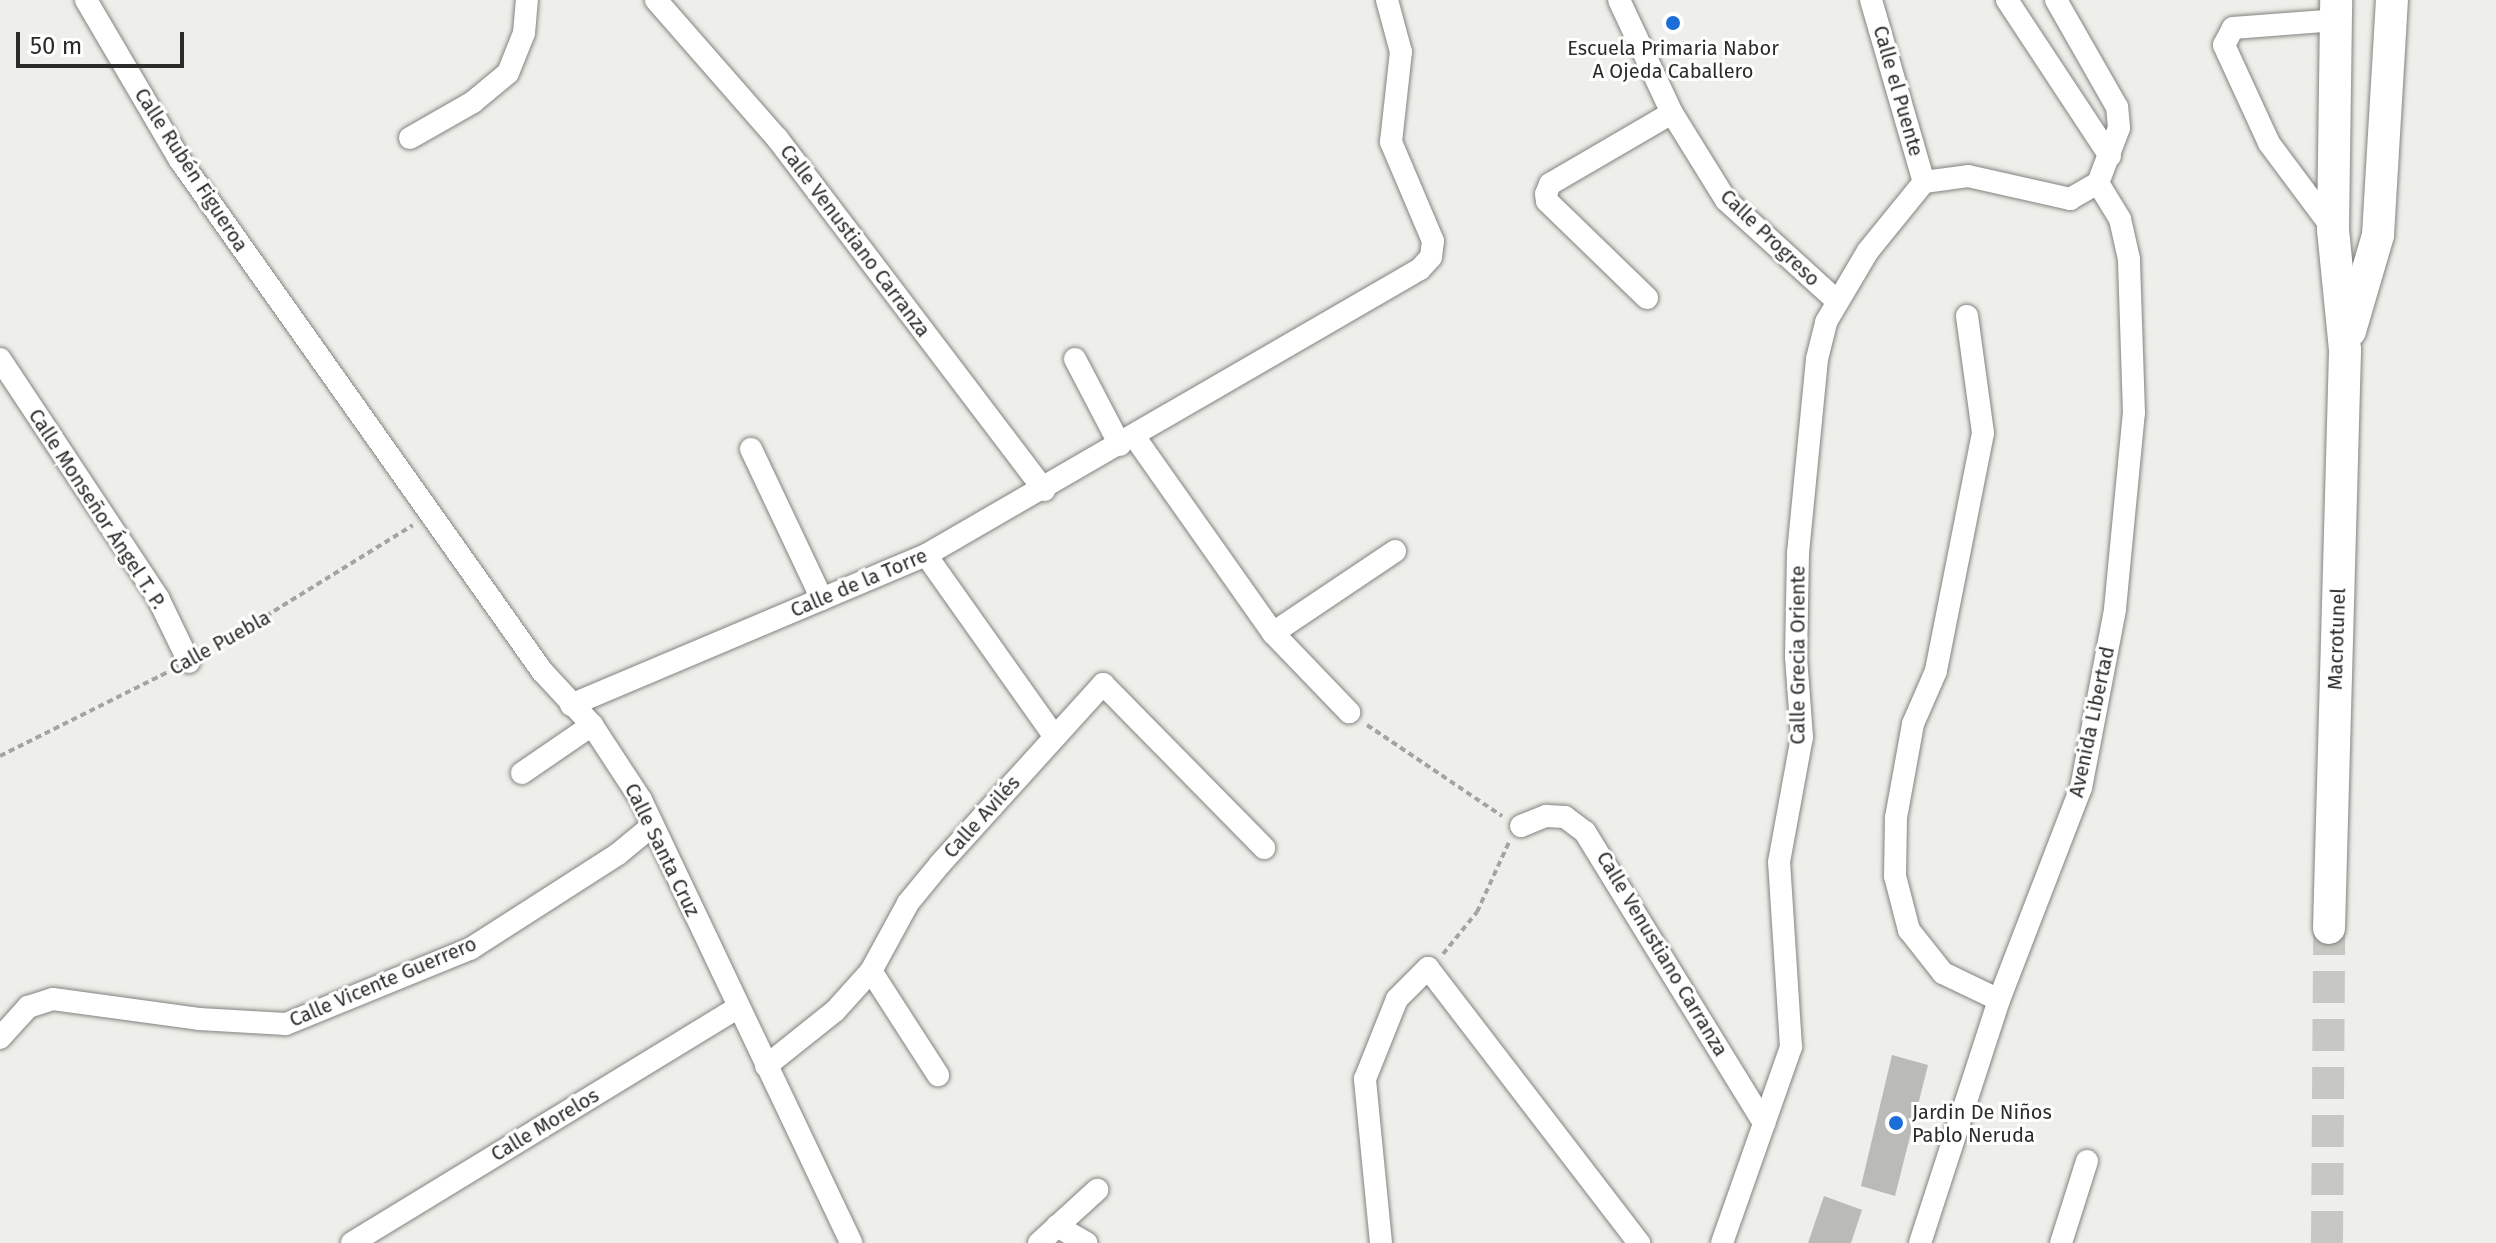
<!DOCTYPE html>
<html>
<head>
<meta charset="utf-8">
<style>
	body { margin:0 }
	#map { position:relative; width:2496px; height:1243px; overflow:hidden; background:#eeeeea; font-family:"Fira Sans",sans-serif }
	div>[style] { position:absolute }
	[style*='--x'] { left:calc(var(--x)*1px); top:calc(var(--y)*1px); width:calc(var(--w)*1px); rotate:calc(var(--a)*1deg) }
	.building>* { inset:0; background:#babab6 }
	.highway-tunnel>* { height:32px; margin-top:-16px; transform-origin:0; background:repeating-linear-gradient(90deg,#c7c7c3 0 32px,transparent 0 48px) }
	.path>* { height:4px; margin-top:-2px; transform-origin:0; background:repeating-linear-gradient(90deg,#a4a4a0 0 6px,transparent 0 10px) }
	.roads { filter:drop-shadow(0 0 2px #82827f) drop-shadow(0 0 2px #82827f) }
	.minor>* { height:22px; margin:-11px; padding:0 11px; transform-origin:11px; border-radius:11px; background:#fff }
	.highway>* { height:32px; margin:-16px; padding:0 16px; transform-origin:16px; border-radius:16px; background:#fff }
	.dots>* { width:22px; height:22px; translate:-50% -50%; box-sizing:border-box; border:4px solid #fff; border-radius:50% }
	span { translate:-50% -50%; white-space:nowrap; text-align:center; line-height:1.15; -webkit-text-stroke:6px #fff; paint-order:stroke }
	.poi-label { font-size:20px; color:#2b2b29 }
	.left { translate:0 -50%; text-align:left }
	.street-label { font-size:20px; color:#2b2b29 }
	.scale { position:absolute; left:16px; top:32px; width:168px; height:36px; box-sizing:border-box; border:4px solid #2b2b29; border-top:0; padding-left:10px; font-size:24px; line-height:28px; white-space:nowrap; color:#2b2b29; -webkit-text-stroke:6px #fff; paint-order:stroke }
</style>
</head>
<body>
<div id="map">
	<div class="building">
		<div style="clip-path:polygon(1892px 1055px,1928px 1065px,1895px 1196px,1861px 1186px)"></div>
		<div style="clip-path:polygon(1824px 1196px,1862px 1210px,1851px 1243px,1808px 1243px)"></div>
	</div>
	<div class="highway-tunnel">
		<div style="--x:2327;--y:1243;--w:315;--a:-89.6"></div>
	</div>
	<div class="path">
		<div style="--x:206;--y:653;--w:243;--a:-31.7"></div>
		<div style="--x:1367;--y:725;--w:163;--a:34"></div>
		<div style="--x:0;--y:756;--w:190;--a:-26.6"></div>
		<div style="--x:1443;--y:954;--w:54;--a:-51"></div>
		<div style="--x:1477;--y:912;--w:77;--a:-65.4"></div>
	</div>
	<div class="roads">
		<div class="minor">
			<div style="--x:86;--y:0;--w:186;--a:59.6"></div>
			<div style="--x:180;--y:160;--w:626;--a:54.69"></div>
			<div style="--x:542;--y:671;--w:74;--a:47.2"></div>
			<div style="--x:592;--y:725;--w:90;--a:56.8"></div>
			<div style="--x:641;--y:800;--w:490;--a:64.6"></div>
			<div style="--x:656;--y:0;--w:184;--a:48.8"></div>
			<div style="--x:777;--y:138;--w:442;--a:52.8"></div>
			<div style="--x:1619;--y:0;--w:125;--a:64.9"></div>
			<div style="--x:1672;--y:113;--w:102;--a:58.2"></div>
			<div style="--x:1726;--y:200;--w:151;--a:42.3"></div>
			<div style="--x:1871;--y:0;--w:190;--a:73.8"></div>
			<div style="--x:2007;--y:0;--w:187;--a:56.6"></div>
			<div style="--x:410;--y:138;--w:73;--a:-29.7"></div>
			<div style="--x:473;--y:102;--w:45;--a:-39.6"></div>
			<div style="--x:508;--y:73;--w:43;--a:-68.2"></div>
			<div style="--x:524;--y:33;--w:33;--a:-85"></div>
			<div style="--x:1924;--y:182;--w:44;--a:-7.8"></div>
			<div style="--x:1968;--y:176;--w:105;--a:12.7"></div>
			<div style="--x:2070;--y:199;--w:32;--a:-30"></div>
			<div style="--x:2098;--y:183;--w:59;--a:-69.1"></div>
			<div style="--x:2119;--y:128;--w:21;--a:-95"></div>
			<div style="--x:2117;--y:107;--w:123;--a:-119.7"></div>
			<div style="--x:2333;--y:229;--w:107;--a:-126.7"></div>
			<div style="--x:2269;--y:143;--w:108;--a:-114.7"></div>
			<div style="--x:2224;--y:45;--w:19;--a:-62"></div>
			<div style="--x:2233;--y:28;--w:103;--a:-4.4"></div>
			<div style="--x:1647;--y:298;--w:139;--a:-135.9"></div>
			<div style="--x:1547;--y:201;--w:7;--a:-98"></div>
			<div style="--x:1546;--y:194;--w:11;--a:-68"></div>
			<div style="--x:1550;--y:184;--w:141;--a:-30.2"></div>
			<div style="--x:1967;--y:316;--w:118;--a:82.2"></div>
			<div style="--x:1983;--y:433;--w:243;--a:101.2"></div>
			<div style="--x:1936;--y:671;--w:58;--a:113.5"></div>
			<div style="--x:1913;--y:724;--w:96;--a:100.3"></div>
			<div style="--x:1896;--y:818;--w:58;--a:91"></div>
			<div style="--x:1895;--y:876;--w:56;--a:75.5"></div>
			<div style="--x:1909;--y:930;--w:55;--a:51.7"></div>
			<div style="--x:1943;--y:973;--w:62;--a:25.7"></div>
			<div style="--x:0;--y:359;--w:287;--a:56.5"></div>
			<div style="--x:158;--y:598;--w:71;--a:64.2"></div>
			<div style="--x:1075;--y:359;--w:97;--a:62.4"></div>
			<div style="--x:1134;--y:436;--w:241;--a:54.8"></div>
			<div style="--x:1273;--y:633;--w:110;--a:46.1"></div>
			<div style="--x:751;--y:449;--w:166;--a:64.7"></div>
			<div style="--x:926;--y:555;--w:223;--a:54.7"></div>
			<div style="--x:1273;--y:633;--w:147;--a:-33.9"></div>
			<div style="--x:571;--y:705;--w:385;--a:-22.9"></div>
			<div style="--x:926;--y:555;--w:571;--a:-30.07"></div>
			<div style="--x:1420;--y:269;--w:16;--a:-47"></div>
			<div style="--x:1431;--y:257;--w:16;--a:-83"></div>
			<div style="--x:1433;--y:241;--w:108;--a:-113"></div>
			<div style="--x:1391;--y:142;--w:91;--a:-83.7"></div>
			<div style="--x:1401;--y:52;--w:54;--a:-105.1"></div>
			<div style="--x:522;--y:773;--w:85;--a:-34.4"></div>
			<div style="--x:1521;--y:826;--w:27;--a:-22"></div>
			<div style="--x:1546;--y:816;--w:19;--a:3"></div>
			<div style="--x:1565;--y:817;--w:25;--a:37"></div>
			<div style="--x:1585;--y:832;--w:342;--a:58.4"></div>
			<div style="--x:871;--y:971;--w:124;--a:57.2"></div>
			<div style="--x:0;--y:1038;--w:42;--a:-47.9"></div>
			<div style="--x:28;--y:1007;--w:26;--a:-18"></div>
			<div style="--x:53;--y:999;--w:147;--a:7.8"></div>
			<div style="--x:199;--y:1019;--w:87;--a:3.3"></div>
			<div style="--x:286;--y:1024;--w:199;--a:-22.2"></div>
			<div style="--x:470;--y:949;--w:176;--a:-32.7"></div>
			<div style="--x:618;--y:854;--w:44;--a:-39.5"></div>
			<div style="--x:766;--y:1066;--w:88;--a:-38.6"></div>
			<div style="--x:835;--y:1011;--w:54;--a:-48"></div>
			<div style="--x:871;--y:971;--w:77;--a:-61.4"></div>
			<div style="--x:908;--y:903;--w:50;--a:-50.6"></div>
			<div style="--x:940;--y:864;--w:243;--a:-47.8"></div>
			<div style="--x:1103;--y:684;--w:230;--a:45.5"></div>
			<div style="--x:1057;--y:1226;--w:34;--a:30"></div>
			<div style="--x:352;--y:1243;--w:452;--a:-31.4"></div>
			<div style="--x:1039;--y:1243;--w:79;--a:-42.4"></div>
			<div style="--x:1381;--y:1243;--w:165;--a:-95.6"></div>
			<div style="--x:1365;--y:1079;--w:86;--a:-68.2"></div>
			<div style="--x:1397;--y:999;--w:44;--a:-45"></div>
			<div style="--x:1428;--y:968;--w:347;--a:52.5"></div>
			<div style="--x:1722;--y:1243;--w:208;--a:-70.6"></div>
			<div style="--x:1791;--y:1047;--w:185;--a:-93.7"></div>
			<div style="--x:1779;--y:862;--w:127;--a:-79.6"></div>
			<div style="--x:1802;--y:737;--w:80;--a:-94.3"></div>
			<div style="--x:1796;--y:657;--w:104;--a:-88.9"></div>
			<div style="--x:1798;--y:553;--w:195;--a:-84.4"></div>
			<div style="--x:1817;--y:359;--w:38;--a:-76"></div>
			<div style="--x:1826;--y:322;--w:82;--a:-59.4"></div>
			<div style="--x:1868;--y:251;--w:89;--a:-50.9"></div>
			<div style="--x:1920;--y:1243;--w:256;--a:-72"></div>
			<div style="--x:1999;--y:1000;--w:227;--a:-68.9"></div>
			<div style="--x:2081;--y:788;--w:182;--a:-79.2"></div>
			<div style="--x:2115;--y:609;--w:197;--a:-84.5"></div>
			<div style="--x:2134;--y:413;--w:154;--a:-91.9"></div>
			<div style="--x:2129;--y:259;--w:41;--a:-102.7"></div>
			<div style="--x:2120;--y:219;--w:42;--a:-121.4"></div>
			<div style="--x:2061;--y:1243;--w:86;--a:-72.4"></div>
		</div>
		<div class="highway">
			<div style="--x:2350;--y:331;--w:100;--a:-73.7"></div>
			<div style="--x:2378;--y:235;--w:235;--a:-86.6"></div>
			<div style="--x:2329;--y:928;--w:578;--a:-88.41"></div>
			<div style="--x:2345;--y:350;--w:122;--a:-95.7"></div>
			<div style="--x:2333;--y:229;--w:229;--a:-89.2"></div>
		</div>
	</div>
	<div class="dots">
		<div style="left:1673px;top:23px;background:#1b6ed8"></div>
		<div style="left:1896px;top:1123px;background:#1b6ed8"></div>
	</div>
	<div class="poi-label">
		<span style="left:1673px;top:60px">Escuela Primaria Nabor<br>A Ojeda Caballero</span>
		<span class="left" style="left:1912px;top:1124px">Jardin De Niños<br>Pablo Neruda</span>
	</div>
	<div class="street-label">
		<span style="left:1898px;top:91px;rotate:74deg">Calle el Puente</span>
		<span style="left:191px;top:170px;rotate:57deg">Calle Rubén Figueroa</span>
		<span style="left:1770px;top:238px;rotate:44deg">Calle Progreso</span>
		<span style="left:855px;top:241px;rotate:53deg">Calle Venustiano Carranza</span>
		<span style="left:97px;top:509px;rotate:57deg">Calle Monseñor Ángel T. P.</span>
		<span style="left:859px;top:583px;rotate:-23deg">Calle de la Torre</span>
		<span style="left:2337px;top:639px;rotate:-88deg">Macrotunel</span>
		<span style="left:220px;top:643px;rotate:-29deg">Calle Puebla</span>
		<span style="left:1798px;top:655px;rotate:-90deg">Calle Grecia Oriente</span>
		<span style="left:2092px;top:722px;rotate:-78deg">Avenida Libertad</span>
		<span style="left:982px;top:817px;rotate:-48deg">Calle Avilés</span>
		<span style="left:662px;top:850px;rotate:64deg">Calle Santa Cruz</span>
		<span style="left:1662px;top:954px;rotate:59deg">Calle Venustiano Carranza</span>
		<span style="left:383px;top:982px;rotate:-23deg">Calle Vicente Guerrero</span>
		<span style="left:545px;top:1125px;rotate:-31deg">Calle Morelos</span>
	</div>
	<div class="scale">50 m</div>
</div>
</body>
</html>
